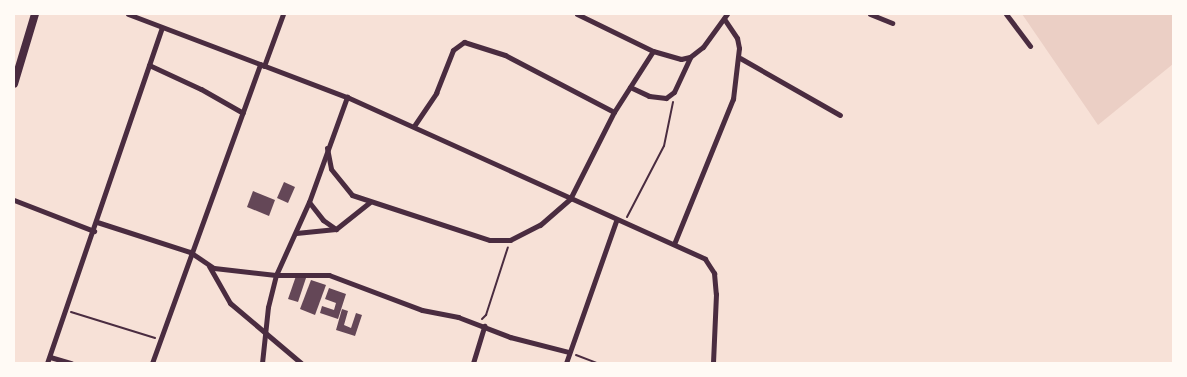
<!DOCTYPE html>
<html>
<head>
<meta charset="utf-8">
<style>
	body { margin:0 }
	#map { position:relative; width:1187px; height:377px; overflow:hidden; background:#f7e1d7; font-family:Jost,sans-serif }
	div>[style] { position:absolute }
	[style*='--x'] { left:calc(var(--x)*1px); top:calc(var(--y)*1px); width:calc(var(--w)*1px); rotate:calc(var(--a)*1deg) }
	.green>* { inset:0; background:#ebcfc5 }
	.building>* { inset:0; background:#644757 }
	.path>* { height:2px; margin:-1px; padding:0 1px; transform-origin:1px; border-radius:1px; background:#4a2c40 }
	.minor>* { height:5px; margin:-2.5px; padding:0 2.5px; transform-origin:2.5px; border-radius:2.5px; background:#4a2c40 }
	.trunk>* { height:8px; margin:-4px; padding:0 4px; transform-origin:4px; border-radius:4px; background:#4a2c40 }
	span { translate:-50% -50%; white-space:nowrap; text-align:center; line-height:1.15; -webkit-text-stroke:5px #fffaf5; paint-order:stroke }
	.frame { position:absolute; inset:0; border:15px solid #fffaf5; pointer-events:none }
</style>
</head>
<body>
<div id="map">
	<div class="green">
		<div style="clip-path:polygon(1022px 14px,1173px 14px,1173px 64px,1098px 125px)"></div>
	</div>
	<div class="building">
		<div style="clip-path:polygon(284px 182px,295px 187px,288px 203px,277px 198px)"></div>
		<div style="clip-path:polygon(253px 191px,275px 200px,269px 216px,247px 207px)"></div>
		<div style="clip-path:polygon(296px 276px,306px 278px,298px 302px,288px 299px)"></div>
		<div style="clip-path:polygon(311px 280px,326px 285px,315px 315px,300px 309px)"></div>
		<div style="clip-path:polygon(329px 288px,346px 294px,338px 319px,320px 313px,322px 306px,334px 310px,336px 303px,325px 299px)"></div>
		<div style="clip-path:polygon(342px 309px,348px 311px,344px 325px,351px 328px,356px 313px,362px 315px,355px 336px,336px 330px)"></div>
	</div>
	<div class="path">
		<div style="--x:627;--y:217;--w:80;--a:-62.5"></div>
		<div style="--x:664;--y:146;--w:45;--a:-78.4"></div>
		<div style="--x:71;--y:312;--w:88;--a:17.2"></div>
		<div style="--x:482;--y:319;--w:6;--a:-45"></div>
		<div style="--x:486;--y:315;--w:71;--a:-72.1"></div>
		<div style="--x:576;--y:355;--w:22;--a:21"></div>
	</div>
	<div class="minor">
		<div style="--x:128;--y:14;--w:234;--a:20.8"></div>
		<div style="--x:347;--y:97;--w:393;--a:24.3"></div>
		<div style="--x:705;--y:259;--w:17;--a:57"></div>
		<div style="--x:714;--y:273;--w:21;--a:85"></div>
		<div style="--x:716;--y:294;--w:69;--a:92.5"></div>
		<div style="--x:577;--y:14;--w:85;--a:26"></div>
		<div style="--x:653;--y:51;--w:29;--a:16"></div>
		<div style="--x:681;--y:59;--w:9;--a:-13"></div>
		<div style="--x:690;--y:57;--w:16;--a:-38"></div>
		<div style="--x:703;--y:47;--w:41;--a:-54"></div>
		<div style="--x:870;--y:14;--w:24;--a:22"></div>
		<div style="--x:1006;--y:14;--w:40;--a:53"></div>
		<div style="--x:740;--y:58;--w:115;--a:29.7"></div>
		<div style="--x:149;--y:65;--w:57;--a:24.8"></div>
		<div style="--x:201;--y:89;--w:48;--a:29.7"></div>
		<div style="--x:264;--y:66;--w:55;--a:-69.9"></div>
		<div style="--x:630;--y:87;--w:21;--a:25"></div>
		<div style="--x:649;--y:96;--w:17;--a:7"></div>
		<div style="--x:666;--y:98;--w:10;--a:-37"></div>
		<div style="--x:674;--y:92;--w:38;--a:-65"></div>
		<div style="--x:414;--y:126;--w:40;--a:-56"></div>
		<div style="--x:436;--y:93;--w:46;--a:-68.4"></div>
		<div style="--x:453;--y:50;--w:14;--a:-36"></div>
		<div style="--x:464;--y:42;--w:43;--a:17.6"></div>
		<div style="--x:505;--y:55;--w:123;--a:27.6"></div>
		<div style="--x:327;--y:148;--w:21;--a:79"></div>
		<div style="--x:331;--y:169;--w:33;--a:51"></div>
		<div style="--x:352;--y:195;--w:145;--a:18.1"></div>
		<div style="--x:490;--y:240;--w:20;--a:0"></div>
		<div style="--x:510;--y:240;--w:34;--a:-27"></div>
		<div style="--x:540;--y:225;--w:40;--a:-41"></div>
		<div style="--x:570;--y:199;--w:97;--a:-63.2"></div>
		<div style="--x:614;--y:112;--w:72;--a:-57.4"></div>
		<div style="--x:14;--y:200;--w:86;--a:21.2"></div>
		<div style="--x:309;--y:202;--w:23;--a:52"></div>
		<div style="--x:323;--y:220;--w:16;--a:35"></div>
		<div style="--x:97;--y:222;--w:98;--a:17.9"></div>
		<div style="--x:190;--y:252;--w:29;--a:34"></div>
		<div style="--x:214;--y:268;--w:62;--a:6.4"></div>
		<div style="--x:276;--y:275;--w:53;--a:0"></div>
		<div style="--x:329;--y:275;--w:99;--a:20.6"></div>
		<div style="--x:422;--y:310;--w:37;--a:11"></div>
		<div style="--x:458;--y:317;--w:56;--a:21"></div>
		<div style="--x:510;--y:337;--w:61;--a:14.3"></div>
		<div style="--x:296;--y:233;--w:40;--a:-5.7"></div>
		<div style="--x:336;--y:229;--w:43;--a:-38.5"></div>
		<div style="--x:674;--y:244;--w:157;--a:-67.9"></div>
		<div style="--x:733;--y:99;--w:51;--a:-83.3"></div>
		<div style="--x:739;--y:48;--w:10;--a:-101"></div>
		<div style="--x:737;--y:38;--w:23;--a:-124"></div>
		<div style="--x:209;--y:266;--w:43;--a:60.4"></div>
		<div style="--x:230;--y:303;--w:93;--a:40.2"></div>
		<div style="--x:50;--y:357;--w:22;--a:16"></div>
		<div style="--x:47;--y:363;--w:354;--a:-71.1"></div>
		<div style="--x:152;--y:363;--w:318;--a:-70.1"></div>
		<div style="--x:262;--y:363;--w:56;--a:-83.9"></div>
		<div style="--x:268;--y:307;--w:33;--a:-76"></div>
		<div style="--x:276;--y:275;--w:80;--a:-65.7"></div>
		<div style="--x:309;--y:202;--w:112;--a:-70.1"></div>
		<div style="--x:473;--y:363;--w:39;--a:-73"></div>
		<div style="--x:566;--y:363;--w:151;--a:-70.6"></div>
	</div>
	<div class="trunk">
		<div style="--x:14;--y:84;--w:73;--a:-73.3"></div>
	</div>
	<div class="frame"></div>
</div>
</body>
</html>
